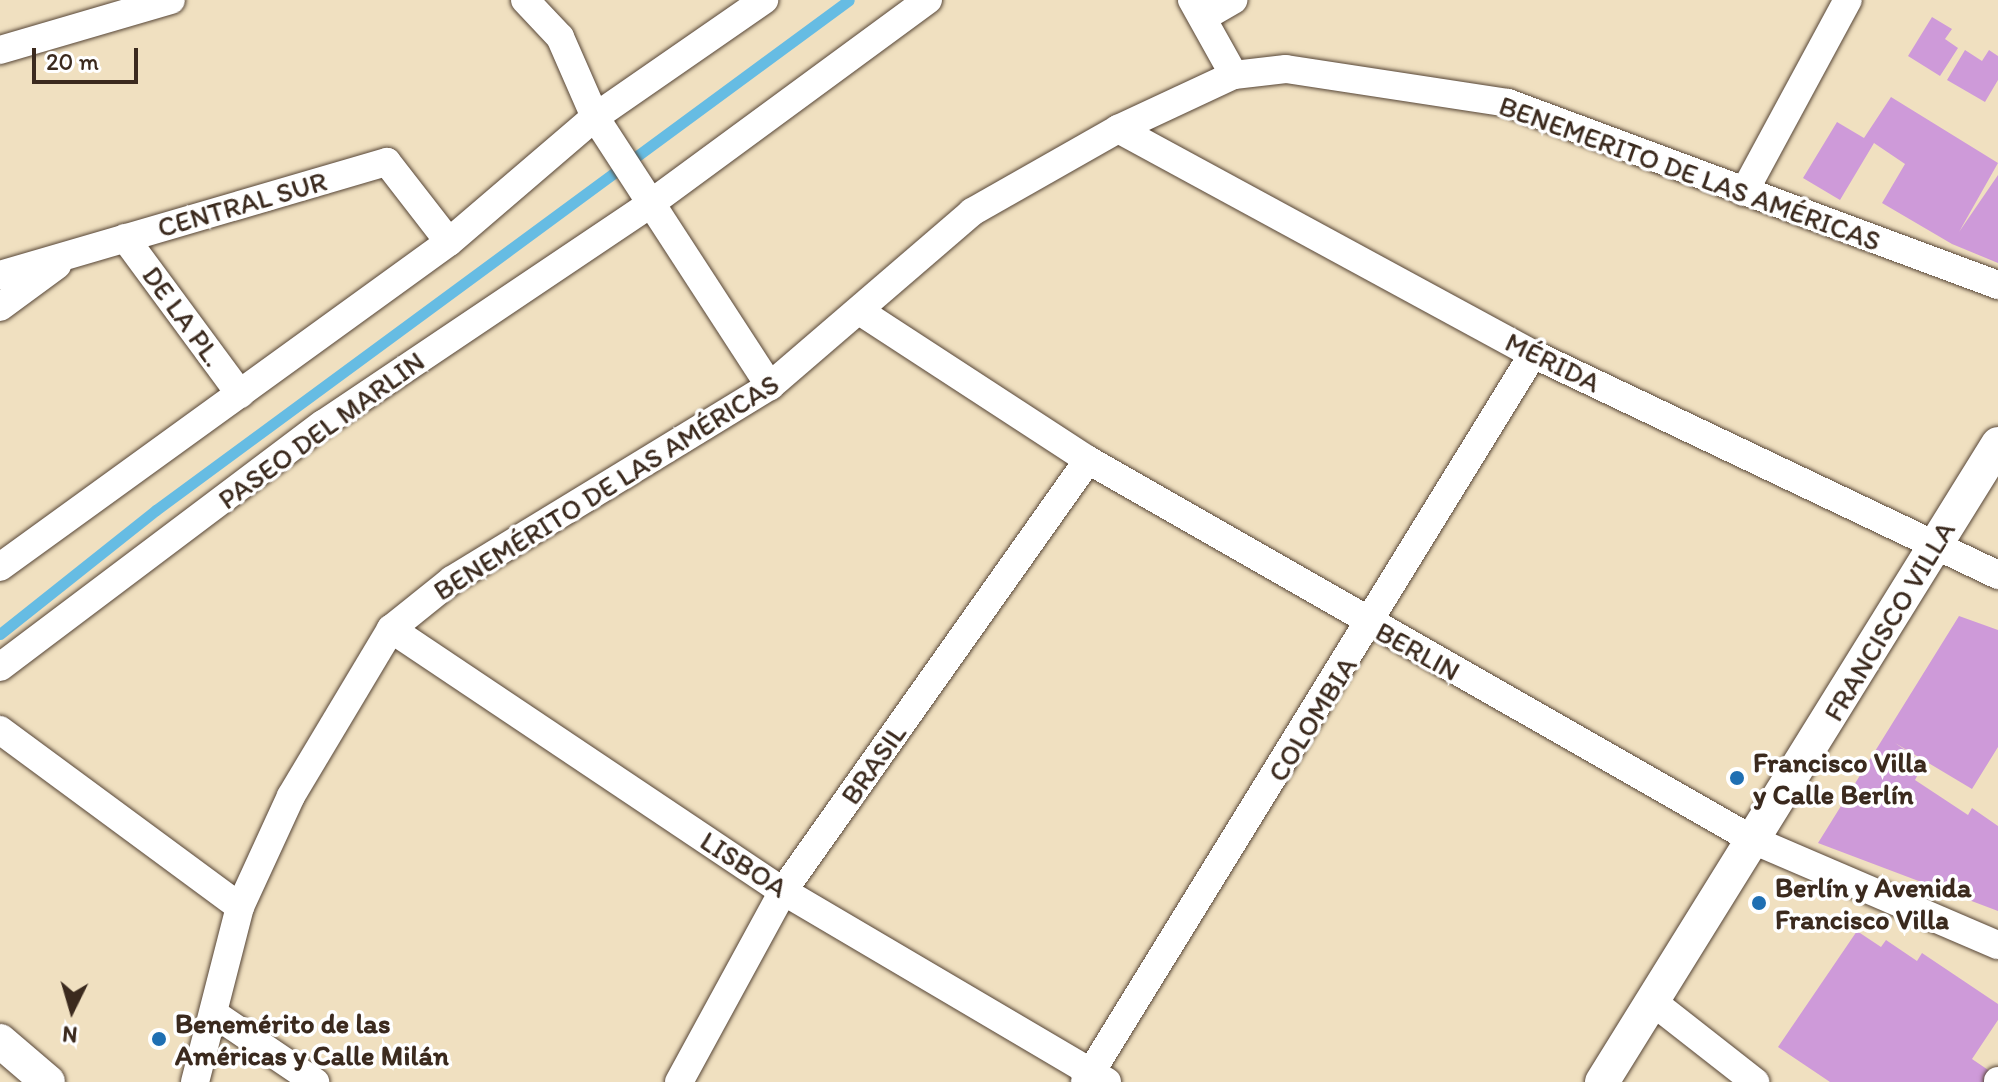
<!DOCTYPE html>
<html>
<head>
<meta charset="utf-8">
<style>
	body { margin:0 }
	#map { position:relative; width:1998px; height:1082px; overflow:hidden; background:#f0e0c0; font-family:Itim,sans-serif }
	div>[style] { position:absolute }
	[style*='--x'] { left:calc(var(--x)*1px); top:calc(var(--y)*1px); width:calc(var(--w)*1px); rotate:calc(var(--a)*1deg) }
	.stream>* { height:11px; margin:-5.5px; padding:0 5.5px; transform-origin:5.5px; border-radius:5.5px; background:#66bce3 }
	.building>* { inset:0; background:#ce9ad9 }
	.roads { filter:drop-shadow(0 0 2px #564536) drop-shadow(0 0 2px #564536) }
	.minor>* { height:28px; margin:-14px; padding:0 14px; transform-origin:14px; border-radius:14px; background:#fff }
	.tertiary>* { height:34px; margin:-17px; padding:0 17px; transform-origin:17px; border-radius:17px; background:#fff }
	.dots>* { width:22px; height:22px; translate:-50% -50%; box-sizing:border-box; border:4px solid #fff; border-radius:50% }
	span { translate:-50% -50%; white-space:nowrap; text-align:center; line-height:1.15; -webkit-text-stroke:7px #fff; paint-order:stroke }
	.street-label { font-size:28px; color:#3b2a1e }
	.poi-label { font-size:28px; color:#3b2a1e; font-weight:700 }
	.left { translate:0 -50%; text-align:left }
	.north { position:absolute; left:32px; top:970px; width:80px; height:80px; -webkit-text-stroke:6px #fff; paint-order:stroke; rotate:185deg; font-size:22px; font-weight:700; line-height:32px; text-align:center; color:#3b2a1e }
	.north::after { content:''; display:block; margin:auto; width:28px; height:36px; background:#3b2a1e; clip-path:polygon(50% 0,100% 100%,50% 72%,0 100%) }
	.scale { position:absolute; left:32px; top:48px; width:106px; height:36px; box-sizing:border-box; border:4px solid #3b2a1e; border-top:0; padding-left:10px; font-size:24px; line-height:28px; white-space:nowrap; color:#3b2a1e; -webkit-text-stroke:6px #fff; paint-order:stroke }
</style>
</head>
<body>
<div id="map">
	<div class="stream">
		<div style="--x:0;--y:634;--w:199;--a:-38.5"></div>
		<div style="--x:156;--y:510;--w:860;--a:-36.35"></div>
	</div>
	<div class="building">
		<div style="clip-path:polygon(1932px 17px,1952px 29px,1945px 39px,1958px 48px,1940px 76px,1908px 56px)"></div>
		<div style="clip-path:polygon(1965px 50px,1982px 61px,1989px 50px,1998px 56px,1998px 80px,1985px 102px,1947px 80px)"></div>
		<div style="clip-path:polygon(1891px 97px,1998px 163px,1959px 232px,1998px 175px,1998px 263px,1952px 244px,1882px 203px,1905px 164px,1874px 143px,1840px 200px,1803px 178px,1837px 122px,1864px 138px)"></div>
		<div style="clip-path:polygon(1959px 616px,1998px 630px,1998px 747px,1972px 789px,1895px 743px,1924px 763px,1915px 780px,1968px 815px,1972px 808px,1998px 826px,1998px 911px,1818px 843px)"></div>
		<div style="clip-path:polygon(1857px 931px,1881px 947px,1886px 940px,1917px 961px,1922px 953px,1998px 1004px,1998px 1020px,1972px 1059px,1997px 1076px,1993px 1082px,1830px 1082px,1778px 1047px)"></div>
	</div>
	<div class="roads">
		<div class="minor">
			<div style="--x:525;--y:0;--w:51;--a:46.6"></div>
			<div style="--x:560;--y:37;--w:87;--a:66.4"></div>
			<div style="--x:595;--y:117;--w:321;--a:57"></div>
			<div style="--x:1192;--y:0;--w:86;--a:60.8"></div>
			<div style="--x:1204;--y:17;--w:34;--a:-30"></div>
			<div style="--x:0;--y:50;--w:178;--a:-16.3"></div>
			<div style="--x:1118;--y:129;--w:472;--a:28.5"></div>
			<div style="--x:1533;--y:354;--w:515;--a:25.42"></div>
			<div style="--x:1744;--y:192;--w:218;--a:-61.6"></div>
			<div style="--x:125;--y:238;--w:194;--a:53.6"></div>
			<div style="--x:0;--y:275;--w:403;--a:-16.3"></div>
			<div style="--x:387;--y:162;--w:101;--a:52.2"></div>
			<div style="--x:0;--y:307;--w:71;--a:-36.4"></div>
			<div style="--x:861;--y:312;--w:271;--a:33.1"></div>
			<div style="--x:1088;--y:460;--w:768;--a:29.74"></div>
			<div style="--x:1755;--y:841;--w:264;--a:23.2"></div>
			<div style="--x:0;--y:567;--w:554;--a:-35.9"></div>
			<div style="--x:449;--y:242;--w:192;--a:-40.6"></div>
			<div style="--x:595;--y:117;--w:206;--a:-34.7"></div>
			<div style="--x:391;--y:629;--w:471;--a:33.8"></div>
			<div style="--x:783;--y:891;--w:376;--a:30.5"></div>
			<div style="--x:0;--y:667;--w:404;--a:-37"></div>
			<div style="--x:323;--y:424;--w:394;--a:-33.9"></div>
			<div style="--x:650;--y:204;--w:345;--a:-36.3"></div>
			<div style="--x:0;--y:730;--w:298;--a:36.4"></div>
			<div style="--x:1653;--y:1002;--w:130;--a:38.1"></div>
			<div style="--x:216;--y:1015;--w:120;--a:34.1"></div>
			<div style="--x:195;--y:1082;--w:181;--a:-75.6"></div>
			<div style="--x:240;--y:907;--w:122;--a:-65.3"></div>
			<div style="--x:291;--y:796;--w:195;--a:-59.1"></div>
			<div style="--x:391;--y:629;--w:78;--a:-38.8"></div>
			<div style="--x:452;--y:580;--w:373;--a:-31.4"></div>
			<div style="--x:770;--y:386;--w:267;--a:-40.7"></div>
			<div style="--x:972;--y:212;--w:168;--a:-29.6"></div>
			<div style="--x:1118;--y:129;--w:128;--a:-25"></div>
			<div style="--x:1234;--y:75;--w:52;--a:-6.6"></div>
			<div style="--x:1286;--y:69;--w:225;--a:8.7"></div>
			<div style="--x:1508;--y:103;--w:523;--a:20.38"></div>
			<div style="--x:679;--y:1082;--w:217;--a:-61.4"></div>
			<div style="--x:783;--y:891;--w:528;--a:-54.71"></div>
			<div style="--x:1085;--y:1082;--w:855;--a:-58.39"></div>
			<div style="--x:1998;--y:1082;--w:1;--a:-90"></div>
		</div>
		<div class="tertiary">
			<div style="--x:0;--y:1041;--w:63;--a:40.5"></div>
			<div style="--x:1602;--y:1082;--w:751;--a:-58.17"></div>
		</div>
	</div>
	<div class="dots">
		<div style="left:1737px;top:778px;background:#1f6fb2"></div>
		<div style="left:1759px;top:903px;background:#1f6fb2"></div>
		<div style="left:159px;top:1039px;background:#1f6fb2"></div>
	</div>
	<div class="street-label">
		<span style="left:1690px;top:173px;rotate:20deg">BENEMERITO DE LAS AMÉRICAS</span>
		<span style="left:242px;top:204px;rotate:-16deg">CENTRAL SUR</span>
		<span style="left:183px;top:316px;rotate:54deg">DE LA PL.</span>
		<span style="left:1553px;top:362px;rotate:26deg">MÉRIDA</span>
		<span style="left:321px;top:430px;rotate:-36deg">PASEO DEL MARLIN</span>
		<span style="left:606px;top:487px;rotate:-32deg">BENEMÉRITO DE LAS AMÉRICAS</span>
		<span style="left:1889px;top:621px;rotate:-59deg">FRANCISCO VILLA</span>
		<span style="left:1418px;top:651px;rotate:29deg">BERLIN</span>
		<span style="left:1312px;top:719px;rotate:-58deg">COLOMBIA</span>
		<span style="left:873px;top:764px;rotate:-55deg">BRASIL</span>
		<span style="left:744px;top:864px;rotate:33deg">LISBOA</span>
	</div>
	<div class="poi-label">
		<span class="left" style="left:1753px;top:778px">Francisco Villa<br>y Calle Berlín</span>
		<span class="left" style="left:1775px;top:903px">Berlín y Avenida<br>Francisco Villa</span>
		<span class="left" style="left:175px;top:1039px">Benemérito de las<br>Américas y Calle Milán</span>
	</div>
	<div class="north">N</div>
	<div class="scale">20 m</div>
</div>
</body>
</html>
